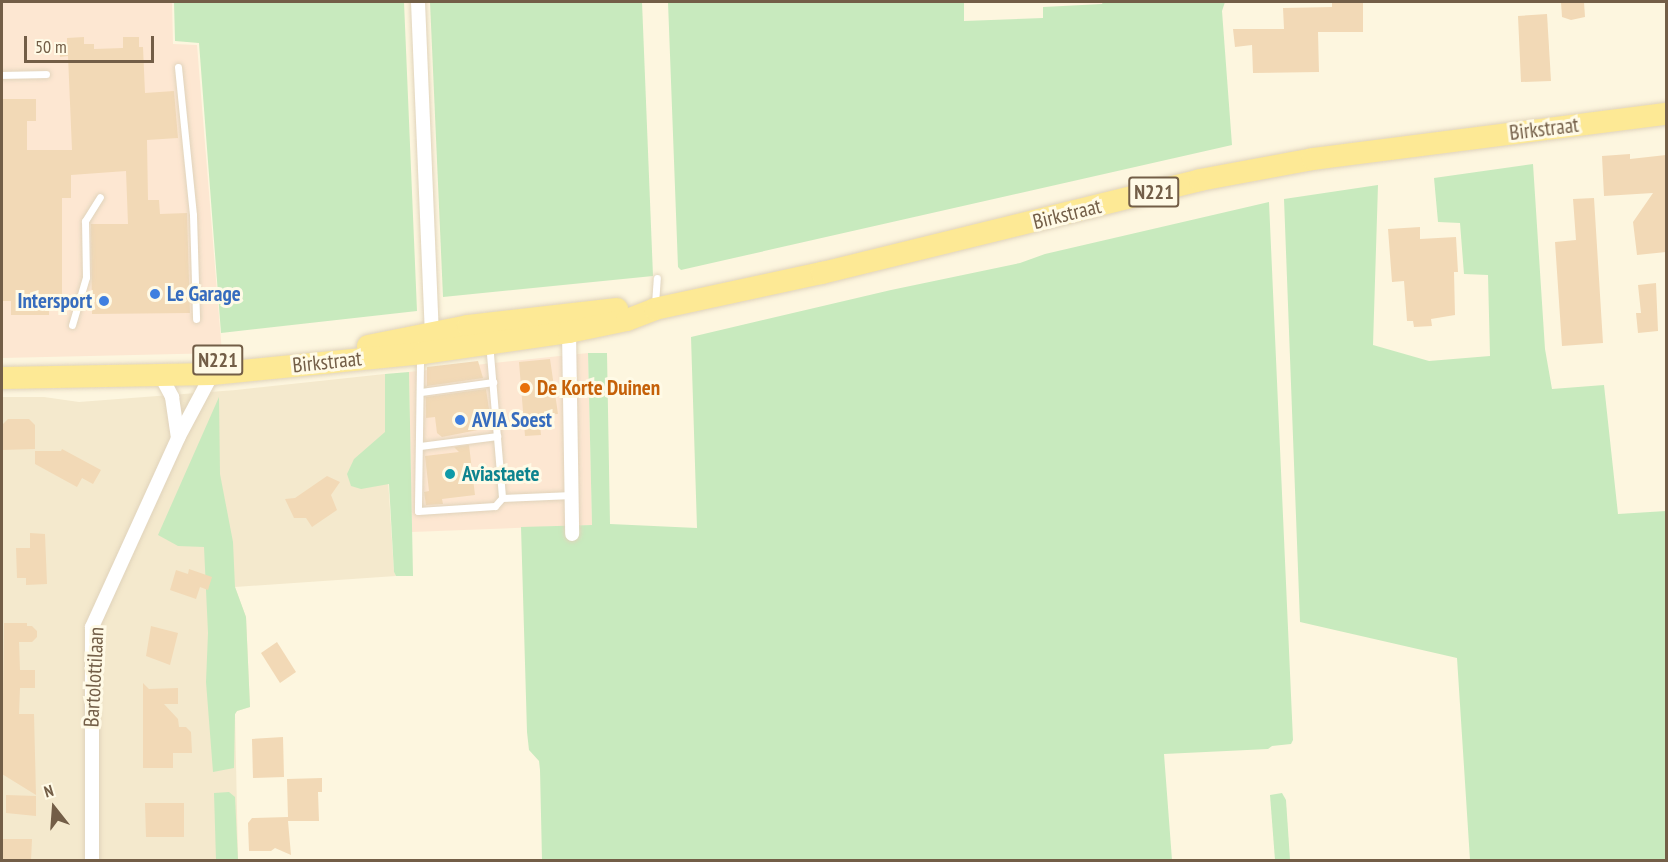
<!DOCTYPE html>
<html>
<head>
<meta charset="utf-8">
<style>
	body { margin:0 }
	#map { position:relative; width:1668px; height:862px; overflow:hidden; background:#fdf6df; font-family:"PT Sans Narrow",sans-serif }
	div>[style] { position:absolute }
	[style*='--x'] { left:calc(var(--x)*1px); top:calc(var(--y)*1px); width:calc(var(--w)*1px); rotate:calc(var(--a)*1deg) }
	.residential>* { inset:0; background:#f4e9cd }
	.commercial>* { inset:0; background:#fde7d2 }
	.green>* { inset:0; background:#c8eabe }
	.building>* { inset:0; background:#f2d9b6 }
	.roads { filter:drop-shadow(0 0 2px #e0d3bb) drop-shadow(0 0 2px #e0d3bb) }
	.lane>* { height:7px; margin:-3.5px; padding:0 3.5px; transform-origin:3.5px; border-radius:3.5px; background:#fff }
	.street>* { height:14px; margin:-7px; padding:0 7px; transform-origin:7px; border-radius:7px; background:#fff }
	.primary>* { height:22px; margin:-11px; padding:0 11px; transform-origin:11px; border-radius:11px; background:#fde995 }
	.dots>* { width:16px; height:16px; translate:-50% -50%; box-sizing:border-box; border:3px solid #fffae6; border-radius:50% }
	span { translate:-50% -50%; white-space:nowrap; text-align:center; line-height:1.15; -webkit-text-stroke:6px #fffae6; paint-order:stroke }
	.shield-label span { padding:2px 4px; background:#fffae6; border:2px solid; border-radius:4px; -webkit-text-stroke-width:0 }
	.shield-label { font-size:20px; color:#735e47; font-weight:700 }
	.street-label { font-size:21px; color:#735e47 }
	.shop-label { font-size:21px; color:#366cbe; font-weight:700 }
	.left { translate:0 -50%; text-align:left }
	.right { translate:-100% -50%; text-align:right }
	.food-label { font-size:21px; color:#c56008; font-weight:700 }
	.culture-label { font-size:21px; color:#0d838f; font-weight:700 }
	.frame { position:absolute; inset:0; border:3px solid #735e47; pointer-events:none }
	.north { position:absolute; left:24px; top:778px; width:60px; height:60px; -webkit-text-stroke:4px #fffae6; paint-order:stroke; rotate:343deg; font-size:16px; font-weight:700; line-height:24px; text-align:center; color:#735e47 }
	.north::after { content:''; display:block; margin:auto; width:21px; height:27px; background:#735e47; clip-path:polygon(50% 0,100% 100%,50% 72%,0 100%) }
	.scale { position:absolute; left:24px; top:36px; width:130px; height:27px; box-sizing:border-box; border:3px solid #735e47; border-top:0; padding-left:8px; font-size:18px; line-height:21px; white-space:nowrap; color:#735e47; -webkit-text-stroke:4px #fffae6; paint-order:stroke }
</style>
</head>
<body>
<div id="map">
	<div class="residential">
		<div style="clip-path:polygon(385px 374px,385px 432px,394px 572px,396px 576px,235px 587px,246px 617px,250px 707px,237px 711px,235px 714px,238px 860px,2px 860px,2px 397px,44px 397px,79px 402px,236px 390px)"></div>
	</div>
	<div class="commercial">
		<div style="clip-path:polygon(2px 2px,172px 2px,173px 44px,197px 45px,222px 353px,2px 358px)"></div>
		<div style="clip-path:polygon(588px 353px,592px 525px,412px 532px,409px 372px)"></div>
	</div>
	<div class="green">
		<div style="clip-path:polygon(174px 2px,404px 2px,417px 311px,221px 333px,199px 43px,175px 41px)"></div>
		<div style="clip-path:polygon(430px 2px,642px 2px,653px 276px,443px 297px)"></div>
		<div style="clip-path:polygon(668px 2px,964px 2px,964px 21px,1043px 18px,1043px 7px,1102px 4px,1103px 2px,1225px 2px,1222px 11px,1232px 145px,681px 270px,678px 267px)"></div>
		<div style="clip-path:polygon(1533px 164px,1545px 349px,1552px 389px,1604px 385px,1618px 514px,1666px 511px,1666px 860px,1470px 860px,1457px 658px,1300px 622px,1284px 199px,1378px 185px,1373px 345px,1429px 361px,1490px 356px,1488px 275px,1464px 274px,1460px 223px,1438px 222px,1434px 178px)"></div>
		<div style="clip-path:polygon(1269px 202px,1293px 740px,1291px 744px,1272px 746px,1268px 749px,1164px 754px,1172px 860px,542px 860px,540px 770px,539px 761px,529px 750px,527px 732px,521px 527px,592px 525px,588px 353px,607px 353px,610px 524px,697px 528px,691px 337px,891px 290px,1020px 263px,1045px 254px)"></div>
		<div style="clip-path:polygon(409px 372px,413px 576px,396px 576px,394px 572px,389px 484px,361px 489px,351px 486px,347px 474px,354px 459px,385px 432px,385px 374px)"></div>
		<div style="clip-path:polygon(219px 397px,220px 474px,233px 542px,235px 587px,246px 617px,250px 707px,237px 711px,235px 714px,234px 768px,213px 772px,206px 682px,208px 633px,204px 547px,178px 546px,158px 535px)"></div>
		<div style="clip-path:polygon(229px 792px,235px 797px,238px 860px,216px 860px,214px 793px)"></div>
		<div style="clip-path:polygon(1282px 793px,1286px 800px,1290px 860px,1275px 860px,1270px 795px)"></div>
	</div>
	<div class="building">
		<div style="clip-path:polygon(1332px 2px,1363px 2px,1363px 32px,1318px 32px,1319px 72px,1253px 73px,1252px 45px,1235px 47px,1233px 29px,1284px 29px,1283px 8px,1332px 7px)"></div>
		<div style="clip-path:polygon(1561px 2px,1584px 2px,1585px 17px,1571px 20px,1562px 17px)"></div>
		<div style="clip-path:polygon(1547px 14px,1551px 81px,1521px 82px,1518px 16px)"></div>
		<div style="clip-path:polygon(84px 37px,84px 44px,94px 44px,94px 49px,123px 48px,123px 37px,139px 37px,139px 47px,143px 47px,145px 93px,174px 91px,178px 138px,147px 140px,148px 200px,159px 200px,160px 214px,187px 213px,190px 313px,92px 314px,91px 224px,128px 224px,126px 171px,71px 175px,71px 198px,62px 198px,62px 300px,49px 301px,49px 315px,11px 315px,11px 301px,2px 301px,2px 99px,36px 99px,36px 121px,27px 121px,27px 150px,72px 150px,68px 56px,60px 57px,59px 43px,67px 43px,67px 38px)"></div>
		<div style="clip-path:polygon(1630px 154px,1630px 159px,1666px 155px,1666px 252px,1637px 255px,1633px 222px,1653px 193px,1604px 196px,1602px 156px)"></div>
		<div style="clip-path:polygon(1594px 198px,1603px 343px,1562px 346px,1555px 242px,1576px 240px,1573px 199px)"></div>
		<div style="clip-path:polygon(1420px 227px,1420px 239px,1456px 237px,1458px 272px,1454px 272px,1455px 315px,1431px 319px,1432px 326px,1414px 327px,1413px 321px,1407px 321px,1404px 281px,1392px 282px,1388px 229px)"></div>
		<div style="clip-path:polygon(1656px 283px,1658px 331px,1638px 333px,1636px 313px,1641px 313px,1638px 285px)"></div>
		<div style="clip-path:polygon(550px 359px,558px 414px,539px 415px,541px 435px,525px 436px,519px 362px)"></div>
		<div style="clip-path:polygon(478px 361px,483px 378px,427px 386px,427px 367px)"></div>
		<div style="clip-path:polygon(486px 389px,489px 409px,481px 410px,483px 429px,442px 437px,437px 433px,435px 417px,426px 418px,426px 397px)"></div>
		<div style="clip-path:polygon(8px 419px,29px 419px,35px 425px,35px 449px,2px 450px,2px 425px)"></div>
		<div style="clip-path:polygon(469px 445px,475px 495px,442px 499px,443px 504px,426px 505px,424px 492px,429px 491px,425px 456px,459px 452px,454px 447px)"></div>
		<div style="clip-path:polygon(62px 449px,101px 470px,93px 484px,82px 478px,77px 487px,35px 464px,35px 451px,61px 451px)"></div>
		<div style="clip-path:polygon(327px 476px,340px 482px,331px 495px,337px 510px,312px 527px,306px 518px,294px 518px,285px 499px,295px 498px)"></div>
		<div style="clip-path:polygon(30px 533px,45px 534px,47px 584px,26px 585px,26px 578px,17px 578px,16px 548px,30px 548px)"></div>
		<div style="clip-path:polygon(189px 569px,212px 577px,208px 590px,200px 587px,196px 599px,170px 590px,176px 570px,188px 574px)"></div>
		<div style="clip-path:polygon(4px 623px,27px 623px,27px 626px,32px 626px,37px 631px,37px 637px,32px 642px,19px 642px,20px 670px,35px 670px,35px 688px,20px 688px,19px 714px,34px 714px,36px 795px,2px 774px)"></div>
		<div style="clip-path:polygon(151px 626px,178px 633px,170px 665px,146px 656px)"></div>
		<div style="clip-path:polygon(277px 642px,296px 672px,280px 683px,261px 653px)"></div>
		<div style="clip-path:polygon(143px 683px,149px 689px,178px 688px,178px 704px,164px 704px,178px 719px,179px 727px,186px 727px,191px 732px,192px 753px,173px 753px,173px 768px,143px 768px)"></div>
		<div style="clip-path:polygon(283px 737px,284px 777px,253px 778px,252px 739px)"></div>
		<div style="clip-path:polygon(322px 778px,322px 792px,318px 792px,319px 821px,288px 821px,291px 855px,275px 848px,271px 851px,249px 851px,248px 823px,252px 818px,288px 817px,287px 779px)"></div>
		<div style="clip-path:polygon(6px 795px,36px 796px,36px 816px,6px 813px)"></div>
		<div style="clip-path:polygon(145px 803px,184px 803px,184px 837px,146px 837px)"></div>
		<div style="clip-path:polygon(2px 839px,32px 839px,31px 861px,4px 860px,2px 858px)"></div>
	</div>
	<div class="roads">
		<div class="lane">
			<div style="--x:178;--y:67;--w:149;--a:84.2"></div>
			<div style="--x:193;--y:215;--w:104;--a:88.3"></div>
			<div style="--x:2;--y:75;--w:44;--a:-1.3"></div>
			<div style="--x:655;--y:304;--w:26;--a:-86"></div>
			<div style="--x:72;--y:325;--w:50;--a:-73.7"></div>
			<div style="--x:86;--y:277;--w:56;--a:-91"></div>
			<div style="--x:85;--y:221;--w:28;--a:-58"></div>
			<div style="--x:490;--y:354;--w:144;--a:85.2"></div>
			<div style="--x:502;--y:498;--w:70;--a:-2.5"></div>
			<div style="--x:420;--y:363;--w:148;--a:90.8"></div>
			<div style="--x:418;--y:511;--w:77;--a:-3.7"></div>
			<div style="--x:495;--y:506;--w:11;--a:-49"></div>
			<div style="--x:421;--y:392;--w:73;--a:-7.9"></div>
			<div style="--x:420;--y:446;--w:78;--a:-7.4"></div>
		</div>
		<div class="street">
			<div style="--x:418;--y:2;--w:330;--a:87.6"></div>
			<div style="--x:432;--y:332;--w:6;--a:108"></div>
			<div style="--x:569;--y:332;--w:202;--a:89.1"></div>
			<div style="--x:161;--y:376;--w:24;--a:62"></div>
			<div style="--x:172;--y:397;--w:41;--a:81.7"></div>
			<div style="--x:92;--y:860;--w:233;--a:-90"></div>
			<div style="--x:92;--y:627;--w:208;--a:-65.5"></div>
			<div style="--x:178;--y:438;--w:72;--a:-62"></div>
		</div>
		<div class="primary">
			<div style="--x:368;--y:346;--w:102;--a:-11.3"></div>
			<div style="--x:468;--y:326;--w:150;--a:-6.5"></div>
			<div style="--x:2;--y:378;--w:210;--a:-1.1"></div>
			<div style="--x:212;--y:374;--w:212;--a:-5.7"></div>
			<div style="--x:423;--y:353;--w:148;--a:-8.2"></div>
			<div style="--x:569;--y:332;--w:59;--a:-11.7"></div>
			<div style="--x:627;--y:320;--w:30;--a:-21"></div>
			<div style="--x:655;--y:309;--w:171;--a:-12.2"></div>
			<div style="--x:822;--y:273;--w:389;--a:-13.8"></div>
			<div style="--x:1200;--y:180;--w:115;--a:-10.5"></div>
			<div style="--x:1313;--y:159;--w:356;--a:-7.3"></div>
		</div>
	</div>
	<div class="dots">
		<div style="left:155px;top:294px;background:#3f7fe0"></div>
		<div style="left:104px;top:301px;background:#3f7fe0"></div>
		<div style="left:525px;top:388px;background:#e8710a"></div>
		<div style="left:460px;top:420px;background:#3f7fe0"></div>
		<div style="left:450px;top:474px;background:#0f9aa8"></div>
	</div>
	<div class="shield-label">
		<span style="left:1154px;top:192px">N221</span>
		<span style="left:218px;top:360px">N221</span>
	</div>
	<div class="street-label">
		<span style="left:1544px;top:129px;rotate:-7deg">Birkstraat</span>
		<span style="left:1067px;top:214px;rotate:-14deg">Birkstraat</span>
		<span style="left:327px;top:362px;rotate:-6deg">Birkstraat</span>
		<span style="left:94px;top:677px;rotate:-87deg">Bartolottilaan</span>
	</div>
	<div class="shop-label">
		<span class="left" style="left:167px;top:294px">Le Garage</span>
		<span class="right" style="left:92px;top:301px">Intersport</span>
		<span class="left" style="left:472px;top:420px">AVIA Soest</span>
	</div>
	<div class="food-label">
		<span class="left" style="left:537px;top:388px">De Korte Duinen</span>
	</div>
	<div class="culture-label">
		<span class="left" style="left:462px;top:474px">Aviastaete</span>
	</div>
	<div class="frame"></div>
	<div class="north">N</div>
	<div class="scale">50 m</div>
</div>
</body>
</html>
